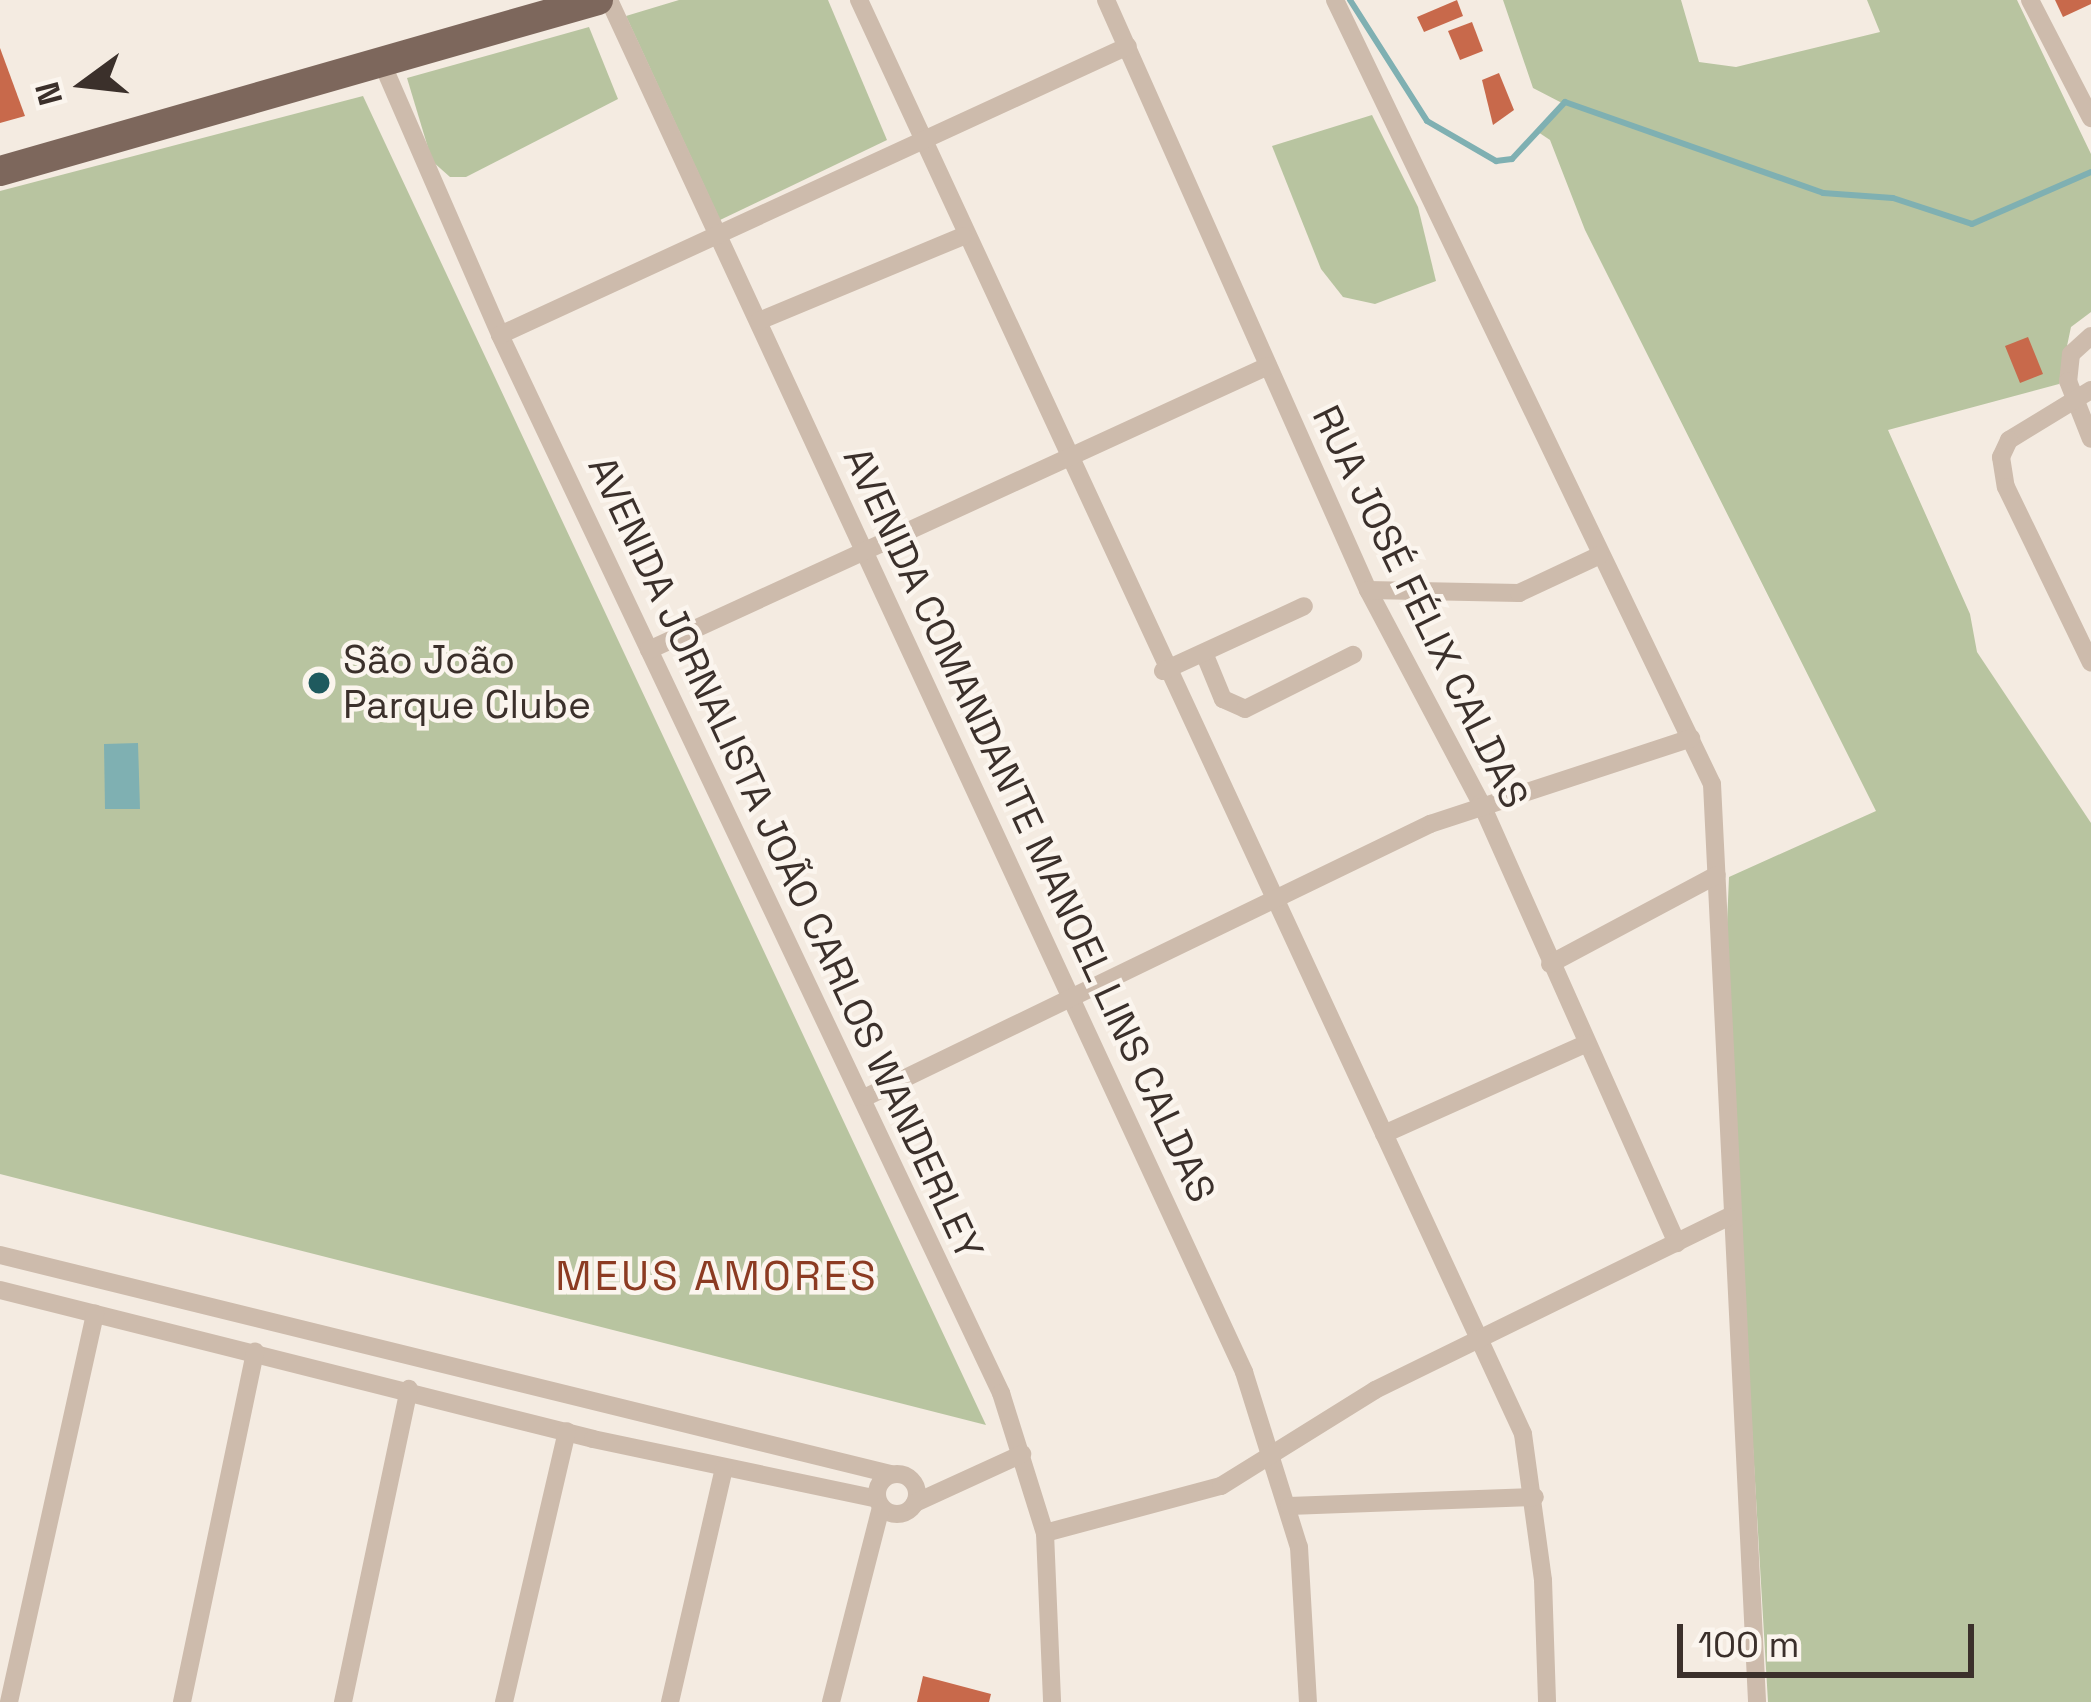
<!DOCTYPE html>
<html>
<head>
<meta charset="utf-8">
<style>
	body { margin:0 }
	#map { position:relative; width:2091px; height:1702px; overflow:hidden; background:#f4ebe1; font-family:"Space Grotesk",sans-serif }
	div>[style] { position:absolute }
	[style*='--x'] { left:calc(var(--x)*1px); top:calc(var(--y)*1px); width:calc(var(--w)*1px); rotate:calc(var(--a)*1deg) }
	.green>* { inset:0; background:#b8c4a0 }
	.water>* { inset:0; background:#7fb0b2 }
	.stream>* { height:6px; margin:-3px; padding:0 3px; transform-origin:3px; border-radius:3px; background:#7fb0b2 }
	.building>* { inset:0; background:#c8694b }
	.minor>* { height:18px; margin:-9px; padding:0 9px; transform-origin:9px; border-radius:9px; background:#cdbbac }
	.minor>.ring { margin:-9px; padding:0; box-sizing:content-box; background:none; border:18px solid #cdbbac; border-radius:50% }
	.primary>* { height:30px; margin:-15px; padding:0 15px; transform-origin:15px; border-radius:15px; background:#7d675c }
	.dots>* { width:33px; height:33px; translate:-50% -50%; box-sizing:border-box; border:6px solid #fbf5ee; border-radius:50% }
	span { translate:-50% -50%; white-space:nowrap; text-align:center; line-height:1.15; -webkit-text-stroke:9px #fbf5ee; paint-order:stroke }
	.street-label { font-size:39px; color:#3b302b }
	.poi-label { font-size:39px; color:#3b302b }
	.left { translate:0 -50%; text-align:left }
	.neighbourhood-label { font-size:42px; color:#8c3b22; letter-spacing:3px }
	.north { position:absolute; left:24px; top:24px; width:120px; height:120px; -webkit-text-stroke:9px #fbf5ee; paint-order:stroke; rotate:255deg; font-size:33px; font-weight:700; line-height:48px; text-align:center; color:#3b302b }
	.north::after { content:''; display:block; margin:auto; width:42px; height:54px; background:#3b302b; clip-path:polygon(50% 0,100% 100%,50% 72%,0 100%) }
	.scale { position:absolute; left:1677px; top:1624px; width:297px; height:54px; box-sizing:border-box; border:6px solid #3b302b; border-top:0; padding-left:15px; font-size:36px; line-height:42px; white-space:nowrap; color:#3b302b; -webkit-text-stroke:9px #fbf5ee; paint-order:stroke }
</style>
</head>
<body>
<div id="map">
	<div class="green">
		<div style="clip-path:polygon(679px 0,828px 0,887px 140px,720px 220px,626px 16px)"></div>
		<div style="clip-path:polygon(1503px 0,1681px 0,1699px 62px,1736px 67px,1880px 32px,1867px 0,2017px 0,2091px 154px,2091px 312px,2071px 327px,2059px 384px,1888px 430px,1970px 614px,1977px 652px,2091px 823px,2091px 1702px,1768px 1702px,1725px 972px,1729px 877px,1876px 811px,1585px 230px,1550px 140px,1538px 132px,1562px 103px,1533px 88px)"></div>
		<div style="clip-path:polygon(589px 27px,618px 99px,466px 177px,450px 177px,432px 161px,407px 78px)"></div>
		<div style="clip-path:polygon(363px 96px,986px 1425px,0 1174px,0 191px)"></div>
		<div style="clip-path:polygon(1372px 115px,1418px 207px,1436px 281px,1375px 304px,1343px 297px,1321px 269px,1272px 146px)"></div>
	</div>
	<div class="water">
		<div style="clip-path:polygon(138px 743px,140px 809px,105px 809px,104px 744px)"></div>
	</div>
	<div class="stream">
		<div style="--x:1350;--y:0;--w:143;--a:57.5"></div>
		<div style="--x:1427;--y:121;--w:80;--a:30.1"></div>
		<div style="--x:1496;--y:161;--w:16;--a:-7"></div>
		<div style="--x:1512;--y:159;--w:78;--a:-47.1"></div>
		<div style="--x:1565;--y:102;--w:274;--a:19.4"></div>
		<div style="--x:1823;--y:193;--w:70;--a:4.1"></div>
		<div style="--x:1893;--y:198;--w:83;--a:18.2"></div>
		<div style="--x:1972;--y:224;--w:130;--a:-23.6"></div>
	</div>
	<div class="building">
		<div style="clip-path:polygon(1457px 0,1463px 16px,1424px 32px,1417px 17px)"></div>
		<div style="clip-path:polygon(2055px 0,2091px 0,2091px 4px,2063px 17px)"></div>
		<div style="clip-path:polygon(1472px 22px,1483px 51px,1460px 60px,1448px 31px)"></div>
		<div style="clip-path:polygon(0 48px,25px 116px,0 123px)"></div>
		<div style="clip-path:polygon(1499px 73px,1514px 110px,1493px 125px,1482px 80px)"></div>
		<div style="clip-path:polygon(2028px 337px,2043px 374px,2020px 383px,2005px 346px)"></div>
		<div style="clip-path:polygon(923px 1676px,991px 1694px,989px 1702px,917px 1702px)"></div>
	</div>
	<div class="minor">
		<div style="--x:609;--y:0;--w:1512;--a:65.16"></div>
		<div style="--x:1244;--y:1372;--w:183;--a:72.6"></div>
		<div style="--x:1299;--y:1547;--w:155;--a:86.7"></div>
		<div style="--x:859;--y:0;--w:1580;--a:65.15"></div>
		<div style="--x:1523;--y:1434;--w:147;--a:82.2"></div>
		<div style="--x:1543;--y:1580;--w:122;--a:88.1"></div>
		<div style="--x:1106;--y:0;--w:646;--a:66.06"></div>
		<div style="--x:1368;--y:590;--w:241;--a:62.1"></div>
		<div style="--x:1481;--y:803;--w:482;--a:66"></div>
		<div style="--x:1335;--y:0;--w:870;--a:64.32"></div>
		<div style="--x:1712;--y:784;--w:919;--a:87.19"></div>
		<div style="--x:2030;--y:0;--w:133;--a:62.7"></div>
		<div style="--x:382;--y:63;--w:296;--a:66.5"></div>
		<div style="--x:500;--y:335;--w:1171;--a:64.66"></div>
		<div style="--x:1001;--y:1393;--w:147;--a:72.6"></div>
		<div style="--x:1045;--y:1533;--w:169;--a:87.6"></div>
		<div style="--x:759;--y:321;--w:221;--a:-22.6"></div>
		<div style="--x:500;--y:335;--w:691;--a:-24.71"></div>
		<div style="--x:2091;--y:336;--w:27;--a:138"></div>
		<div style="--x:2071;--y:354;--w:27;--a:96"></div>
		<div style="--x:2068;--y:381;--w:62;--a:68.4"></div>
		<div style="--x:2091;--y:390;--w:96;--a:148.6"></div>
		<div style="--x:2009;--y:440;--w:19;--a:115"></div>
		<div style="--x:2001;--y:457;--w:30;--a:81"></div>
		<div style="--x:2006;--y:487;--w:195;--a:64.2"></div>
		<div style="--x:1368;--y:590;--w:151;--a:1.1"></div>
		<div style="--x:1519;--y:593;--w:89;--a:-25.1"></div>
		<div style="--x:649;--y:650;--w:681;--a:-24.65"></div>
		<div style="--x:1204;--y:653;--w:50;--a:67.6"></div>
		<div style="--x:1223;--y:699;--w:24;--a:24"></div>
		<div style="--x:1245;--y:709;--w:121;--a:-26.6"></div>
		<div style="--x:1163;--y:671;--w:155;--a:-24.7"></div>
		<div style="--x:1550;--y:964;--w:189;--a:-28.1"></div>
		<div style="--x:866;--y:1097;--w:627;--a:-25.83"></div>
		<div style="--x:1430;--y:824;--w:275;--a:-18.2"></div>
		<div style="--x:1384;--y:1134;--w:222;--a:-24.1"></div>
		<div style="--x:0;--y:1255;--w:917;--a:13.82"></div>
		<div style="--x:0;--y:1290;--w:611;--a:14.1"></div>
		<div style="--x:593;--y:1439;--w:290;--a:11.9"></div>
		<div class="ring" style="left:877px;top:1474px;width:22px;height:22px"></div>
		<div style="--x:915;--y:1503;--w:118;--a:-24.6"></div>
		<div style="--x:1289;--y:1506;--w:246;--a:-2.1"></div>
		<div style="--x:1045;--y:1533;--w:182;--a:-15"></div>
		<div style="--x:1221;--y:1486;--w:181;--a:-31.9"></div>
		<div style="--x:1375;--y:1390;--w:393;--a:-26.1"></div>
		<div style="--x:9;--y:1702;--w:398;--a:-77.5"></div>
		<div style="--x:182;--y:1702;--w:358;--a:-78.2"></div>
		<div style="--x:343;--y:1702;--w:320;--a:-78.1"></div>
		<div style="--x:504;--y:1702;--w:278;--a:-76.9"></div>
		<div style="--x:670;--y:1702;--w:239;--a:-77"></div>
		<div style="--x:831;--y:1702;--w:201;--a:-75.6"></div>
	</div>
	<div class="primary">
		<div style="--x:0;--y:171;--w:622;--a:-15.96"></div>
	</div>
	<div class="dots">
		<div style="left:319px;top:683px;background:#1f5a5e"></div>
	</div>
	<div class="street-label">
		<span style="left:1420px;top:607px;rotate:64deg">RUA JOSÉ FÉLIX CALDAS</span>
		<span style="left:1029px;top:825px;rotate:65deg">AVENIDA COMANDANTE MANOEL LINS CALDAS</span>
		<span style="left:785px;top:858px;rotate:65deg">AVENIDA JORNALISTA JOÃO CARLOS WANDERLEY</span>
	</div>
	<div class="poi-label">
		<span class="left" style="left:343px;top:683px">São João<br>Parque Clube</span>
	</div>
	<div class="neighbourhood-label">
		<span style="left:717px;top:1276px">MEUS AMORES</span>
	</div>
	<div class="north">N</div>
	<div class="scale">100 m</div>
</div>
</body>
</html>
